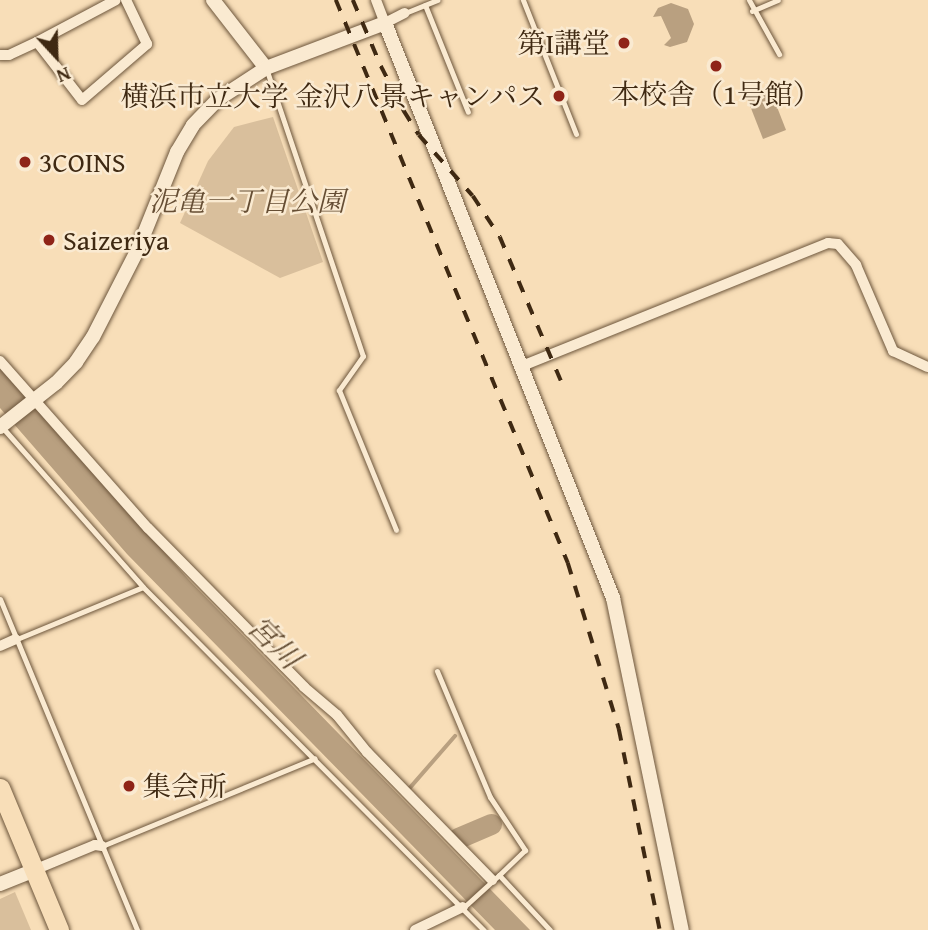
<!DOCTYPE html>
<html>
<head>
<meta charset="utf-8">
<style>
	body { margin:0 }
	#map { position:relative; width:928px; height:930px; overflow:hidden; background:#f8deb8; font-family:"Gentium Book Plus","Noto Serif JP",serif }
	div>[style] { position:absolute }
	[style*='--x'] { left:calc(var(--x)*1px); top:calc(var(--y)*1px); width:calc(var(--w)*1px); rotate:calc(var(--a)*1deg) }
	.green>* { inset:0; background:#d9bf9c }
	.water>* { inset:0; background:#b9a080 }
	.stream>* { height:3.5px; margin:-1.75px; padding:0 1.75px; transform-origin:1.75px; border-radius:1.75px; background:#b9a080 }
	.river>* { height:21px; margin:-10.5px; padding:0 10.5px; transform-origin:10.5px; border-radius:10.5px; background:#b9a080 }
	.roads { filter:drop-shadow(0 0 2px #6d563c) drop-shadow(0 0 2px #6d563c) }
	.lane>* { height:5px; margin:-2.5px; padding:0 2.5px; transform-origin:2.5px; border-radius:2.5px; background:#faead1 }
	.street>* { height:10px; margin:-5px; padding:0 5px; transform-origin:5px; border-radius:5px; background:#faead1 }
	.secondary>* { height:14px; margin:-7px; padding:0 7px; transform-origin:7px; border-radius:7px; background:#faead1 }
	.highway>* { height:19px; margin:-9.5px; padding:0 9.5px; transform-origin:9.5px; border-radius:9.5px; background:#f8deb8 }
	.rail>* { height:3.5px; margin-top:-1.75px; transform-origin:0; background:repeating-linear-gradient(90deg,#3f2912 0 12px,transparent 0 24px) }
	.dots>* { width:19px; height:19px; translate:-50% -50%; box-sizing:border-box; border:4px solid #faead1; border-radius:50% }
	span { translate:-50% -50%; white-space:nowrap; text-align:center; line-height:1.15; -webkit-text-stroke:5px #faead1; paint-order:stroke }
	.poi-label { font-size:28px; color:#3f2912 }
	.right { translate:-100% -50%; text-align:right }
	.left { translate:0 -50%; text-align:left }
	.park-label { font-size:28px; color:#664e34; font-style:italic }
	.water-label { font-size:30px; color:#644d33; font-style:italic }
	.north { position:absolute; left:21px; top:21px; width:70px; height:70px; -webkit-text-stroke:5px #faead1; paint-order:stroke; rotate:158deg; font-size:19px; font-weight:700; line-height:28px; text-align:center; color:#3f2912 }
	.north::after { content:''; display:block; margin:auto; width:24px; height:32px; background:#3f2912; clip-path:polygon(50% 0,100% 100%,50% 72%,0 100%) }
</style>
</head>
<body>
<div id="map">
	<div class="green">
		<div style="clip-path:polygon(273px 117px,323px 262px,280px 278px,180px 223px,208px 161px,234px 127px)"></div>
		<div style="clip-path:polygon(15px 892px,31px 930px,0 930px,0 899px)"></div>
	</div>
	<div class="water">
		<div style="clip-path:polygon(671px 3px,688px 9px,694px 24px,687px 42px,670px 47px,664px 45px,671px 38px,661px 16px,653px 17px,658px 8px)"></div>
		<div style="clip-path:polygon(770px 89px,786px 130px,763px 139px,747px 98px)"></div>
		<div style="clip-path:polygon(0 365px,189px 580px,530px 930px,495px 930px,127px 554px,0 408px)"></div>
	</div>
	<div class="stream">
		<div style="--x:409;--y:789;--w:70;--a:-49"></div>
	</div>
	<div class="river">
		<div style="--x:458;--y:838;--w:36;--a:-23"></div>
	</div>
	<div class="roads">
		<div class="lane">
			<div style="--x:523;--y:0;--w:144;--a:68.4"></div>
			<div style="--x:749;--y:0;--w:62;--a:60.9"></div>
			<div style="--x:425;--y:5;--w:115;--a:68.1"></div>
			<div style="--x:752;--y:11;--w:28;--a:-23"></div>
			<div style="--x:405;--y:13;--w:35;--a:-22"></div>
			<div style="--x:266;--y:68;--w:304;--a:71.4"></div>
			<div style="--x:363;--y:356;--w:42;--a:125.2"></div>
			<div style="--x:339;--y:390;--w:151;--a:67.8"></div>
			<div style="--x:2;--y:427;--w:213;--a:48.6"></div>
			<div style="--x:143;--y:587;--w:484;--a:45.2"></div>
			<div style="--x:0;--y:599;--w:358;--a:67.5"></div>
			<div style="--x:17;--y:639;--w:136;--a:-22.4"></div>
			<div style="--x:437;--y:671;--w:137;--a:67.2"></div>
			<div style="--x:490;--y:797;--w:64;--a:56.6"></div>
			<div style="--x:525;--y:850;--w:36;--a:136"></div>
			<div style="--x:102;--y:846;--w:230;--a:-22.4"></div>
			<div style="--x:464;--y:907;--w:47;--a:-42.4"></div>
			<div style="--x:499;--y:875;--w:75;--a:47.2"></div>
		</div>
		<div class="street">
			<div style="--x:376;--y:0;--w:25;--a:69"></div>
			<div style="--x:385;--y:23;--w:22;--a:-27"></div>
			<div style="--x:37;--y:42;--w:73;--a:52.2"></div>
			<div style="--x:82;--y:100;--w:86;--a:-40.7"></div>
			<div style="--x:147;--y:44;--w:49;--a:-115.5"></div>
			<div style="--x:0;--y:55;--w:9;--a:0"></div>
			<div style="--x:9;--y:55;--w:31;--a:-25"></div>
			<div style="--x:37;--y:42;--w:89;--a:-28"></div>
			<div style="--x:0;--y:361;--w:223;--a:48.5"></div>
			<div style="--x:148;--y:528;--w:223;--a:45.5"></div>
			<div style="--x:304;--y:687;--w:43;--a:40.3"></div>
			<div style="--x:337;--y:715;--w:48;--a:51"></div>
			<div style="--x:367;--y:752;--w:179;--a:45.7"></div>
			<div style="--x:522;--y:366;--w:330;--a:-21.9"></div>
			<div style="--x:828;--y:243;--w:10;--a:6"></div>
			<div style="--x:838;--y:244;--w:28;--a:49"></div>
			<div style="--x:856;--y:265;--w:94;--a:66.7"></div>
			<div style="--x:893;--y:351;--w:38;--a:25"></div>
			<div style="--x:0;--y:646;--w:17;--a:-24"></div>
			<div style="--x:34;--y:870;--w:66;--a:-22.3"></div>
			<div style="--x:95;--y:845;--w:7;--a:8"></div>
			<div style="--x:415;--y:930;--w:53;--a:-25.6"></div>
		</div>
		<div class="secondary">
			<div style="--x:213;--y:0;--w:86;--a:52.1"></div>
			<div style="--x:0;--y:427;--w:71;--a:-38.2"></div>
			<div style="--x:56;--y:383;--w:29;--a:-46"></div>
			<div style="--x:76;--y:362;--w:30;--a:-56"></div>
			<div style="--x:93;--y:337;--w:99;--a:-62.9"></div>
			<div style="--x:138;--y:249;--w:105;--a:-68.1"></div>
			<div style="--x:177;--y:152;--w:31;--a:-59"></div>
			<div style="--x:193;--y:125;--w:35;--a:-46"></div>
			<div style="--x:217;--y:100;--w:59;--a:-33.1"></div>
			<div style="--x:266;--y:68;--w:127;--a:-20.7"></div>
			<div style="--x:385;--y:23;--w:619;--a:68.37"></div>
			<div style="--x:613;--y:598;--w:339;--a:78.3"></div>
			<div style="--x:0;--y:884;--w:37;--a:-22"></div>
		</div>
		<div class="highway">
			<div style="--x:0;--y:788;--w:154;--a:67.4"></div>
		</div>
	</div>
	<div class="rail">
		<div style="--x:336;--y:0;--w:609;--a:67.6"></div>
		<div style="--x:568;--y:563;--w:174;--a:72.9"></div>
		<div style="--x:619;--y:729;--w:205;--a:78.5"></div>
		<div style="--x:353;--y:0;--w:72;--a:67"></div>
		<div style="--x:381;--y:66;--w:51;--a:62.9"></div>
		<div style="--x:404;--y:111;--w:28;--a:58"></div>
		<div style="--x:419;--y:135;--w:81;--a:48.5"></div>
		<div style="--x:473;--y:196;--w:49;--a:56.6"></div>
		<div style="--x:500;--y:237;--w:156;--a:67"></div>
	</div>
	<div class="dots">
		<div style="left:624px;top:43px;background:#8f2418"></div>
		<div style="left:716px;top:66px;background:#8f2418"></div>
		<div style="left:559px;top:96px;background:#8f2418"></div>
		<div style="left:25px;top:162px;background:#8f2418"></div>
		<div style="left:49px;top:240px;background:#8f2418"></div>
		<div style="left:129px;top:786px;background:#8f2418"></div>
	</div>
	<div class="poi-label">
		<span class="right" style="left:610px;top:43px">第Ⅰ講堂</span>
		<span style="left:716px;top:94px">本校舎（1号館）</span>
		<span class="right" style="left:545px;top:96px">横浜市立大学 金沢八景キャンパス</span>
		<span class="left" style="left:39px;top:162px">3COINS</span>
		<span class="left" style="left:63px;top:240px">Saizeriya</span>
		<span class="left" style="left:143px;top:786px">集会所</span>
	</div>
	<div class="park-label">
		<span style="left:247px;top:201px">泥亀一丁目公園</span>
	</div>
	<div class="water-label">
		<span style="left:275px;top:642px;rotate:45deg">宮川</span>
	</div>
	<div class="north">N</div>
</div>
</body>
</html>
